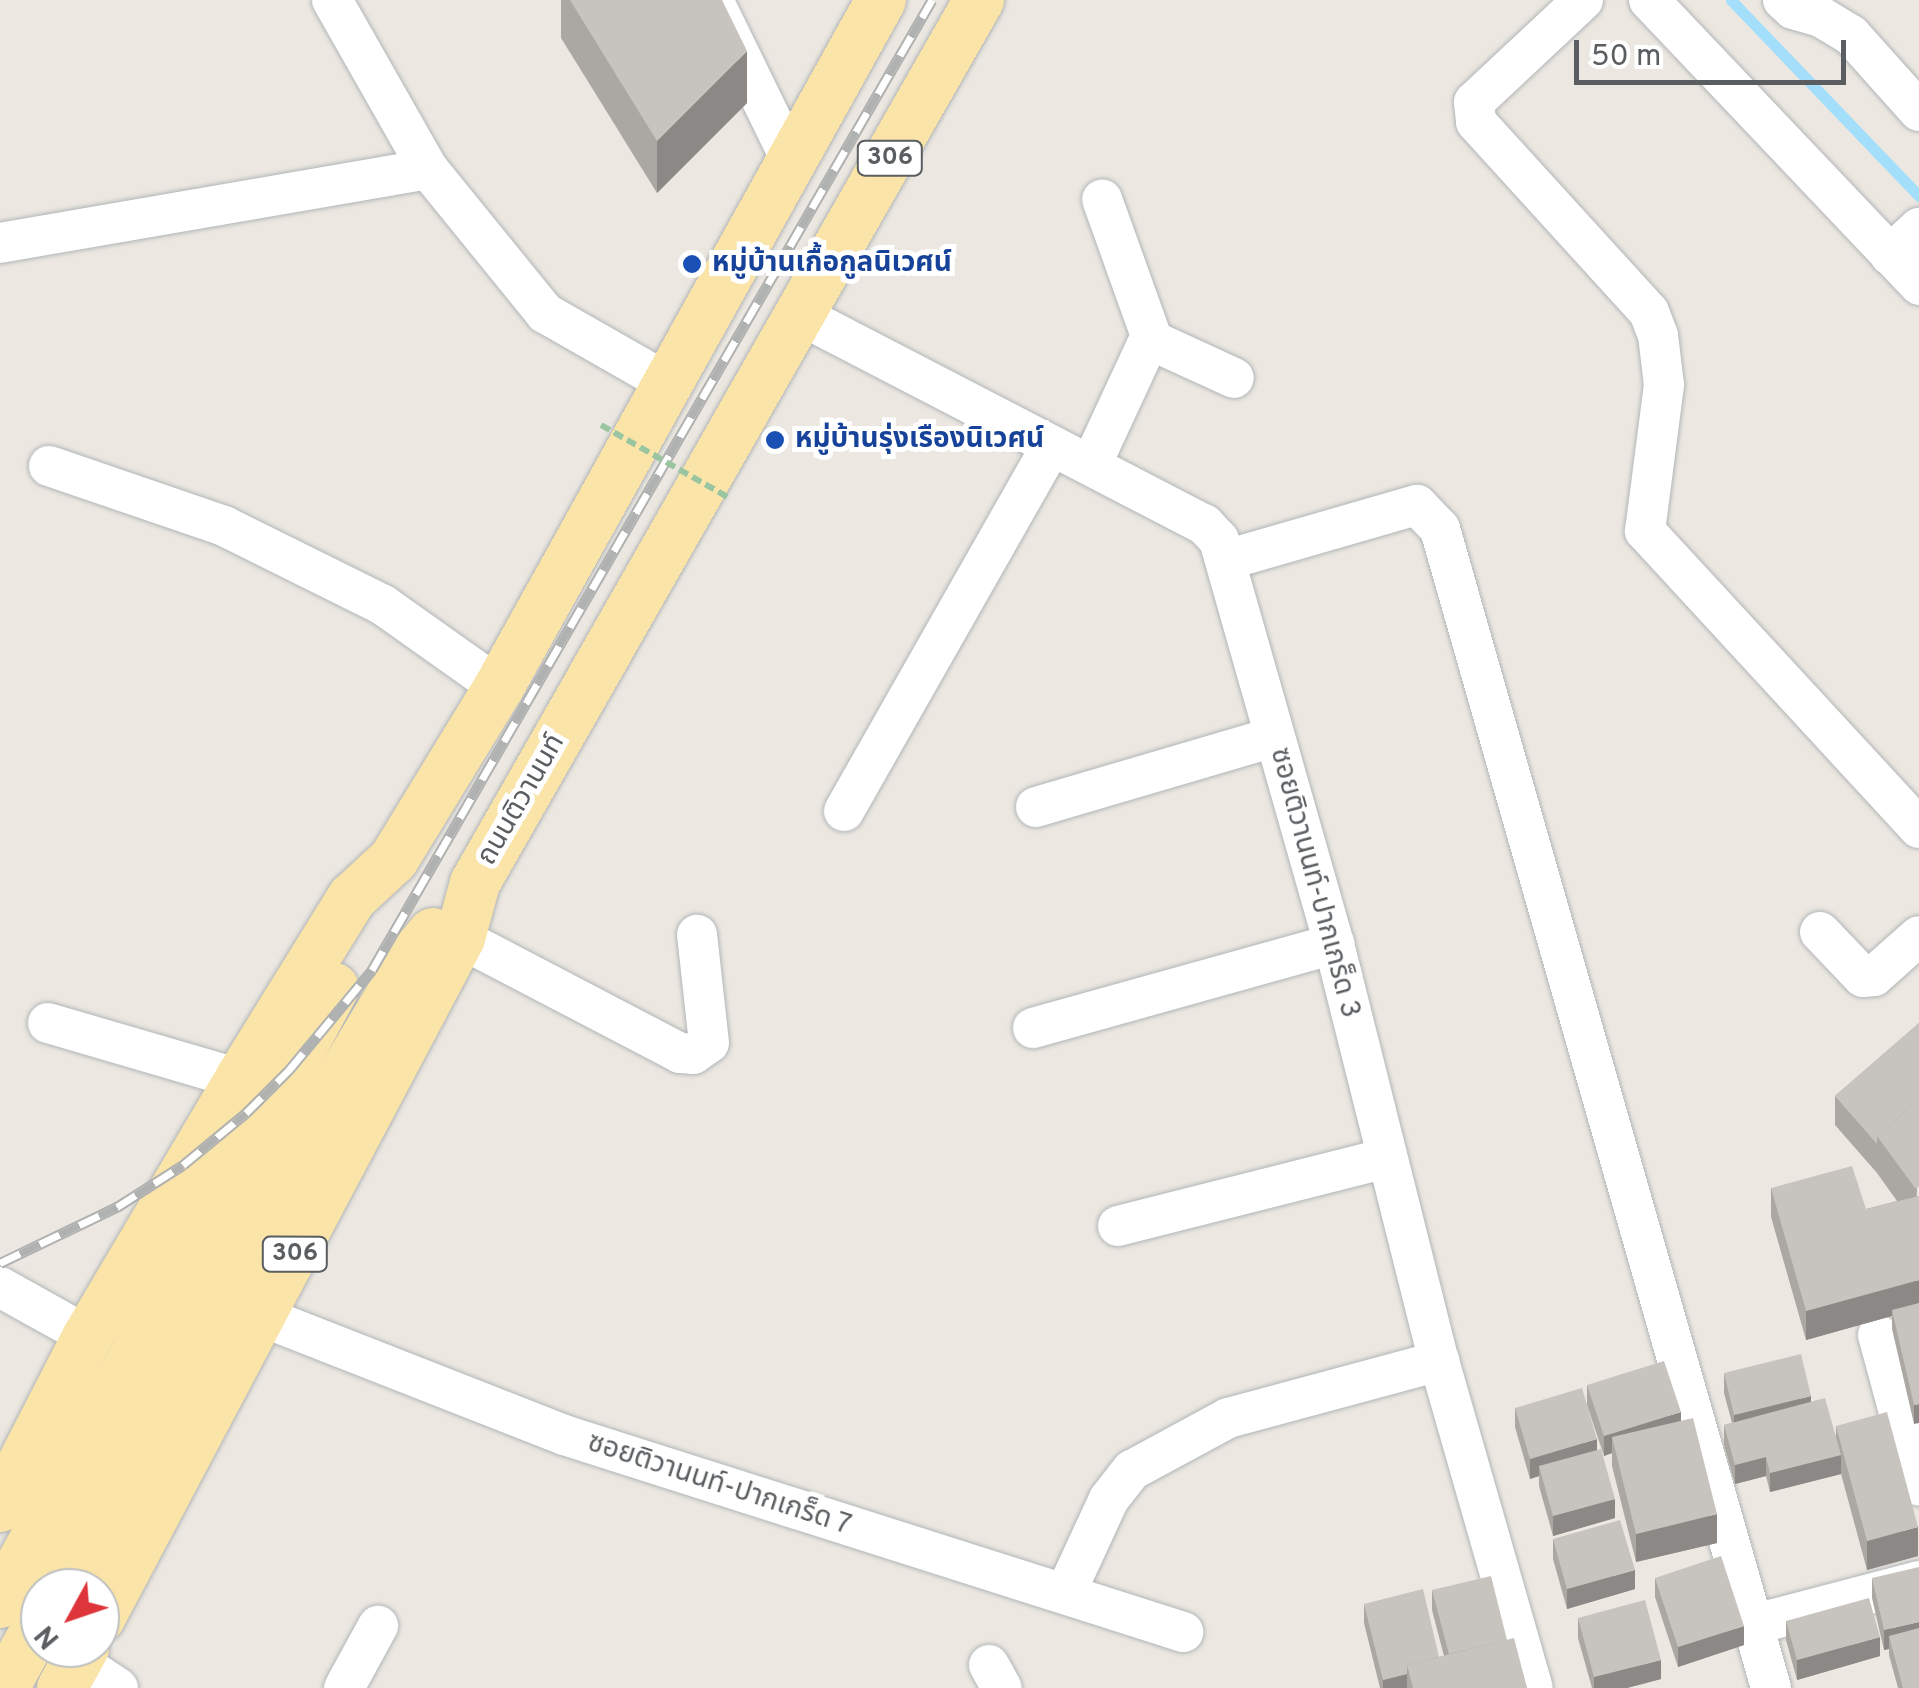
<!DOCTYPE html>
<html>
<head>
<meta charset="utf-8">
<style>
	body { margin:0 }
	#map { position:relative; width:1919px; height:1688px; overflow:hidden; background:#ece8e1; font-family:Overpass,"Noto Sans Thai",sans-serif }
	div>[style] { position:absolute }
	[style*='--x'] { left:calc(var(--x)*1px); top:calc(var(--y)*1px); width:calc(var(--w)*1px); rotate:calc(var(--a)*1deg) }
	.stream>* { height:11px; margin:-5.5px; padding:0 5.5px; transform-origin:5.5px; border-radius:5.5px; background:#a3defa }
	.roads { filter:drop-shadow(0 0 2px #b2b5b8) drop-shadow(0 0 2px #b2b5b8) }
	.minor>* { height:40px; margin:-20px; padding:0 20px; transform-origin:20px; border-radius:20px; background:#fff }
	.major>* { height:50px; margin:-25px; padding:0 25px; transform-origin:25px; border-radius:25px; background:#fae4a8 }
	.rail>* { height:11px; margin-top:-5.5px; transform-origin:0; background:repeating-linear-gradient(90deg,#fff 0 22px,#b0b1b1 0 44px); box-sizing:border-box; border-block:2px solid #b0b1b1 }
	.path-bridge>* { height:6px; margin-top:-3px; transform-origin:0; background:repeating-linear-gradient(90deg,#9ac5a1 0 10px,transparent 0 15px) }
	.wall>* { inset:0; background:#aba8a3 }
	.shaded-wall>* { inset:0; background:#8b8885 }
	.building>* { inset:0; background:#c7c3be }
	.dots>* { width:28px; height:28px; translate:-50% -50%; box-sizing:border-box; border:5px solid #fff; border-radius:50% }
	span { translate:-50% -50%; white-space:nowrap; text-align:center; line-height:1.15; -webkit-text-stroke:10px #fff; paint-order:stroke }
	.shield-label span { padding:2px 8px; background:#fff; border:2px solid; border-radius:8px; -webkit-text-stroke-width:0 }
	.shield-label { font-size:25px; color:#5a5e61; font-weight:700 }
	.transit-label { font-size:28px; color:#164399; font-weight:700 }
	.left { translate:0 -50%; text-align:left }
	.street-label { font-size:28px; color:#5a5e61 }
	.north { position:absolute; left:20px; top:1568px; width:100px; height:100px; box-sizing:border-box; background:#fff; border:2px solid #bdbfc0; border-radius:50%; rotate:230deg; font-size:28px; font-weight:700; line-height:40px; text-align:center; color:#5a5e61 }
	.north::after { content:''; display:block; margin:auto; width:35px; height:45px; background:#de353a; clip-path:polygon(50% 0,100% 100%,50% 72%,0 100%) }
	.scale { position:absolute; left:1574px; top:40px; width:272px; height:45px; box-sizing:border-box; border:5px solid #5a5e61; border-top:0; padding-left:12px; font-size:30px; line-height:35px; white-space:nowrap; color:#5a5e61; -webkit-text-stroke:8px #fff; paint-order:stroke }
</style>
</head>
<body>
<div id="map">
	<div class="stream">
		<div style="--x:1731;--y:0;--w:272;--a:46.2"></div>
	</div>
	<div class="roads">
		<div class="minor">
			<div style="--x:332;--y:0;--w:194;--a:60.4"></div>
			<div style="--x:428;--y:169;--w:186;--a:50.9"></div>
			<div style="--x:545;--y:313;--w:139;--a:29.7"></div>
			<div style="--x:713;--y:0;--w:178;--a:64"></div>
			<div style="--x:1583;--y:0;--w:149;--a:136.9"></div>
			<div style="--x:1474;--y:102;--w:20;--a:84"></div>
			<div style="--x:1476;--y:122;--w:257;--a:47.7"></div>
			<div style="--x:1649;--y:312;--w:25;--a:69"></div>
			<div style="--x:1658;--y:335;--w:50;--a:83.2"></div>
			<div style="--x:1664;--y:385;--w:147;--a:97.4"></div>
			<div style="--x:1645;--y:531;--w:404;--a:47.3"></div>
			<div style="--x:1649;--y:0;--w:393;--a:46.5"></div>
			<div style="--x:1783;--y:0;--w:13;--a:42"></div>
			<div style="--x:1793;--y:9;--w:29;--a:16"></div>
			<div style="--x:1821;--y:17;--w:35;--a:31"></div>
			<div style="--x:1851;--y:35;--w:102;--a:48.2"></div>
			<div style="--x:0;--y:243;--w:434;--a:-9.8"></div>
			<div style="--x:1890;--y:255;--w:40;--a:-43"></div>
			<div style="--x:800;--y:315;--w:455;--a:27.4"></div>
			<div style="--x:1204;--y:524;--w:22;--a:47"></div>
			<div style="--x:1219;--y:540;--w:420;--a:74.1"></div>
			<div style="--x:1334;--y:944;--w:430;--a:75.9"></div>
			<div style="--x:1439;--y:1361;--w:340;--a:74"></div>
			<div style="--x:1151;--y:340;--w:91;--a:24.6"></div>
			<div style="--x:1091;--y:465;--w:142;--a:-65.1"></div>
			<div style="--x:1151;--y:336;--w:145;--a:-109.7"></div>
			<div style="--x:49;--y:466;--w:185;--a:18.9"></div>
			<div style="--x:224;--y:526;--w:178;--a:26.4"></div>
			<div style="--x:383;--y:605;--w:142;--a:35.3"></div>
			<div style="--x:1226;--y:560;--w:199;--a:-16.1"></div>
			<div style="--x:1417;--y:505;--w:33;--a:46"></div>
			<div style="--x:1440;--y:529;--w:1205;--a:74.06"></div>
			<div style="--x:1036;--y:807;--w:248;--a:-16.4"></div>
			<div style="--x:844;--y:811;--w:420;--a:-60.4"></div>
			<div style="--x:1820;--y:932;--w:62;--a:46.3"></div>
			<div style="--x:1863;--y:977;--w:11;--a:-5"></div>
			<div style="--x:1874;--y:976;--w:60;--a:-41.6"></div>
			<div style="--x:460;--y:938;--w:248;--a:27.6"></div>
			<div style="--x:680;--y:1053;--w:13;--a:4"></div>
			<div style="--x:693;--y:1054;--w:19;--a:-35"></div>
			<div style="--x:709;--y:1043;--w:109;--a:-96.3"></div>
			<div style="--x:48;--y:1023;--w:200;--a:16.3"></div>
			<div style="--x:1033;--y:1028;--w:313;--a:-15.6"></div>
			<div style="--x:1118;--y:1226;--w:276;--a:-14.2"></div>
			<div style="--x:0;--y:1287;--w:101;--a:29.1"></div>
			<div style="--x:263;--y:1317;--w:323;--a:21.4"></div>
			<div style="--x:564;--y:1435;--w:650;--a:17.65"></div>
			<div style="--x:1878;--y:1335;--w:156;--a:74.8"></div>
			<div style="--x:1066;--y:1592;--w:102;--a:-65.2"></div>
			<div style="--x:1109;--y:1499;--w:37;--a:-52"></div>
			<div style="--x:1132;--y:1470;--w:109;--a:-28.4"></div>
			<div style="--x:1228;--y:1418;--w:219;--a:-15.1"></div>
			<div style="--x:1755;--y:1624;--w:170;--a:-14.7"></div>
			<div style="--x:77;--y:1661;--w:49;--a:33.4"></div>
			<div style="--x:989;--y:1665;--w:26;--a:61"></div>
			<div style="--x:344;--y:1688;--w:71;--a:-61.3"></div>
		</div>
		<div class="major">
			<div style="--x:0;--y:1507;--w:192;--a:-62.8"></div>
			<div style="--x:88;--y:1336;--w:299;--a:-59.4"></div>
			<div style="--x:240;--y:1079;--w:213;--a:-58.3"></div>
			<div style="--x:352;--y:898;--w:57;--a:-42.9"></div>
			<div style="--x:394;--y:859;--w:202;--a:-58.6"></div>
			<div style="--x:499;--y:687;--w:786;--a:-60.92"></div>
			<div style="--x:59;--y:1588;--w:514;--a:-61.29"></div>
			<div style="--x:306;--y:1137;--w:214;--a:-59.1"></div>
			<div style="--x:416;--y:953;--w:26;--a:-50"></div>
			<div style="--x:0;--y:1603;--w:700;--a:-61.49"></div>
			<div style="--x:100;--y:1618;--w:769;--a:-62.1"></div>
			<div style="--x:460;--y:938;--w:57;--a:-74.7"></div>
			<div style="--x:475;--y:883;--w:1017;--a:-60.28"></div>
			<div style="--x:4;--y:1688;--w:75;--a:-61.4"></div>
			<div style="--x:62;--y:1688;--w:46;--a:-61.2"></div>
		</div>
	</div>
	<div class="rail">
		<div style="--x:0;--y:1263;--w:130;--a:-25.6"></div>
		<div style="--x:117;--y:1207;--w:78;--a:-32.5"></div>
		<div style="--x:183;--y:1165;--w:82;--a:-39.5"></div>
		<div style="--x:246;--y:1113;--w:61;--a:-45"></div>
		<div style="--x:289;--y:1070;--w:130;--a:-50.3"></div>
		<div style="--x:372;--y:970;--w:1120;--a:-60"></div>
	</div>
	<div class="path-bridge">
		<div style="--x:601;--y:425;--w:146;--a:29.6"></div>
	</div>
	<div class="wall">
		<div style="clip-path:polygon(561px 0,722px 0,747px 103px,657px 193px,561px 38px)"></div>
		<div style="clip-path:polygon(1919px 1023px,1914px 1424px,1892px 1329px,1892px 1316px,1806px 1340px,1771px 1217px,1771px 1188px,1866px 1209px,1897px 1201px,1877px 1173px,1835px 1125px,1835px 1096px)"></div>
		<div style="clip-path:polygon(1724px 1373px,1811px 1402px,1836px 1436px,1836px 1426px,1918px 1556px,1867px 1570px,1841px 1474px,1770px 1492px,1766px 1476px,1735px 1484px,1724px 1445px,1724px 1425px,1732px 1423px,1724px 1393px)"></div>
		<div style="clip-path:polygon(1587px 1385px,1681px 1421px,1717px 1543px,1636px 1562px,1612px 1466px,1612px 1453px,1604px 1456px,1587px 1405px)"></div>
		<div style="clip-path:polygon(1515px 1408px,1597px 1450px,1615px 1518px,1553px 1536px,1539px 1486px,1539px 1476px,1530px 1479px,1515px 1427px)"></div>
		<div style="clip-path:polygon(1553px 1539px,1635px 1589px,1567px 1609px,1553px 1559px)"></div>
		<div style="clip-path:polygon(1655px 1578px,1744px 1645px,1678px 1667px,1655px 1597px)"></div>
		<div style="clip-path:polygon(1872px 1578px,1919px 1688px,1898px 1688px,1889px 1655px,1889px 1649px,1884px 1650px,1872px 1598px)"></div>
		<div style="clip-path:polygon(1432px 1590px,1507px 1640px,1527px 1688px,1380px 1688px,1364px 1623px,1364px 1604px,1439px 1657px,1444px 1656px,1432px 1610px)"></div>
		<div style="clip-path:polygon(1578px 1618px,1661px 1679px,1627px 1688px,1592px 1688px,1578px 1638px)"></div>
		<div style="clip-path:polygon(1786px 1621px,1880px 1656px,1797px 1680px,1786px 1640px)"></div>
	</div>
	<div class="shaded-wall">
		<div style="clip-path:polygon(747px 51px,747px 103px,657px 193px,657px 141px)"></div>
		<div style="clip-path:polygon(1919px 1280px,1919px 1309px,1892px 1310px,1892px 1316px,1806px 1340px,1806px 1311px)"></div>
		<div style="clip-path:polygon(1811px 1396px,1811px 1415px,1734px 1434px,1734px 1415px)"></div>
		<div style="clip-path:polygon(1919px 1404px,1919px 1423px,1914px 1424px,1914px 1405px)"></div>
		<div style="clip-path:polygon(1681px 1412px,1681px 1431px,1612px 1437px,1612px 1453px,1604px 1456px,1604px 1436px)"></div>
		<div style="clip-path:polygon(1597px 1439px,1597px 1459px,1539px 1466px,1539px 1476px,1530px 1479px,1530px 1459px)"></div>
		<div style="clip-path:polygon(1841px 1455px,1841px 1474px,1770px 1492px,1770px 1473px)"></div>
		<div style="clip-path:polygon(1766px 1457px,1766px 1476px,1735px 1484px,1735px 1465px)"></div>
		<div style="clip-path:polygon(1615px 1499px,1615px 1518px,1553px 1536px,1553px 1516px)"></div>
		<div style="clip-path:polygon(1717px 1514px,1717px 1543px,1636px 1562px,1636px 1534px)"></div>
		<div style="clip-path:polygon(1918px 1527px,1918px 1556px,1867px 1570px,1867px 1541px)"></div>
		<div style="clip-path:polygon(1635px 1570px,1635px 1589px,1567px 1609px,1567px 1589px)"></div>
		<div style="clip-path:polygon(1919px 1622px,1919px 1641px,1889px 1636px,1889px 1649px,1884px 1650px,1884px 1630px)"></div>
		<div style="clip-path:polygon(1744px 1626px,1744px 1645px,1678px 1667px,1678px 1647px)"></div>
		<div style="clip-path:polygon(1880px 1637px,1880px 1656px,1797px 1680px,1797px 1660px)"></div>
		<div style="clip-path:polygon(1661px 1660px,1661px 1679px,1627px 1688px,1594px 1688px,1594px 1677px)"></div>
		<div style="clip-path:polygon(1407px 1674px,1407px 1688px,1383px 1688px,1383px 1680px)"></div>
	</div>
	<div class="building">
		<div style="clip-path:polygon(570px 0,722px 0,747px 51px,657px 141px)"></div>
		<div style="clip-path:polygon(1919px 1023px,1919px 1099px,1877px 1136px,1877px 1144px,1835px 1096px)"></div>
		<div style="clip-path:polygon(1919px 1099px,1919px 1187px,1915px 1188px,1877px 1136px)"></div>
		<div style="clip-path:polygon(1852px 1166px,1866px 1209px,1919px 1196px,1919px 1280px,1806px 1311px,1771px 1188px)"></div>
		<div style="clip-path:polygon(1919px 1303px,1919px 1404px,1914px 1405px,1892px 1310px)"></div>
		<div style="clip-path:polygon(1801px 1354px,1811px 1396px,1734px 1415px,1724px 1373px)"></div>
		<div style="clip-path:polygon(1664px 1361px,1681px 1412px,1604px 1436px,1587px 1385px)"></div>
		<div style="clip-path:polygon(1582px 1388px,1597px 1439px,1530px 1459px,1515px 1408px)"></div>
		<div style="clip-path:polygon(1825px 1398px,1841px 1455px,1770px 1473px,1766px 1457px,1735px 1465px,1724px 1425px)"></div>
		<div style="clip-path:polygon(1887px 1412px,1918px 1527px,1867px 1541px,1836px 1426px)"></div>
		<div style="clip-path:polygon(1693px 1418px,1717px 1514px,1636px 1534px,1612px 1437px)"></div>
		<div style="clip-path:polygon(1601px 1449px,1615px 1499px,1553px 1516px,1539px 1466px)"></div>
		<div style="clip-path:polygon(1620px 1520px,1635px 1570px,1567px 1589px,1553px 1539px)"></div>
		<div style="clip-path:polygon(1721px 1556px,1744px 1626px,1678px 1647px,1655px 1578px)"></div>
		<div style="clip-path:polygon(1919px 1567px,1919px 1622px,1884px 1630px,1872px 1578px)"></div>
		<div style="clip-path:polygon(1491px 1576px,1507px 1640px,1449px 1654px,1432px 1590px)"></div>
		<div style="clip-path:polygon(1423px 1589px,1439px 1657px,1407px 1665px,1407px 1674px,1383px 1680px,1364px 1604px)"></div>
		<div style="clip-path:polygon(1869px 1598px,1880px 1637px,1797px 1660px,1786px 1621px)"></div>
		<div style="clip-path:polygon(1645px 1600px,1661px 1660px,1594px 1677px,1578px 1618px)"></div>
		<div style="clip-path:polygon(1919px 1628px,1919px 1688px,1903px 1688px,1889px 1636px)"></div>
		<div style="clip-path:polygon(1514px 1638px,1527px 1688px,1413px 1688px,1407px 1665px)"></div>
	</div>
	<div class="dots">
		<div style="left:692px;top:264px;background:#1a4fb4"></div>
		<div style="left:775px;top:440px;background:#1a4fb4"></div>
	</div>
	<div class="shield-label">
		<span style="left:890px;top:158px">306</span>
		<span style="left:295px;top:1254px">306</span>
	</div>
	<div class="transit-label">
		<span class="left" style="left:712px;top:264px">หมู่บ้านเกื้อกูลนิเวศน์</span>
		<span class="left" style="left:795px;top:440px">หมู่บ้านรุ่งเรืองนิเวศน์</span>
	</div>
	<div class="street-label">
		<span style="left:522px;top:800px;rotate:-60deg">ถนนติวานนท์</span>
		<span style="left:1314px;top:883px;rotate:75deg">ซอยติวานนท์-ปากเกร็ด 3</span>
		<span style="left:719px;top:1485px;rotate:18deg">ซอยติวานนท์-ปากเกร็ด 7</span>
	</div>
	<div class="north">N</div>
	<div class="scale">50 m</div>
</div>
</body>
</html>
